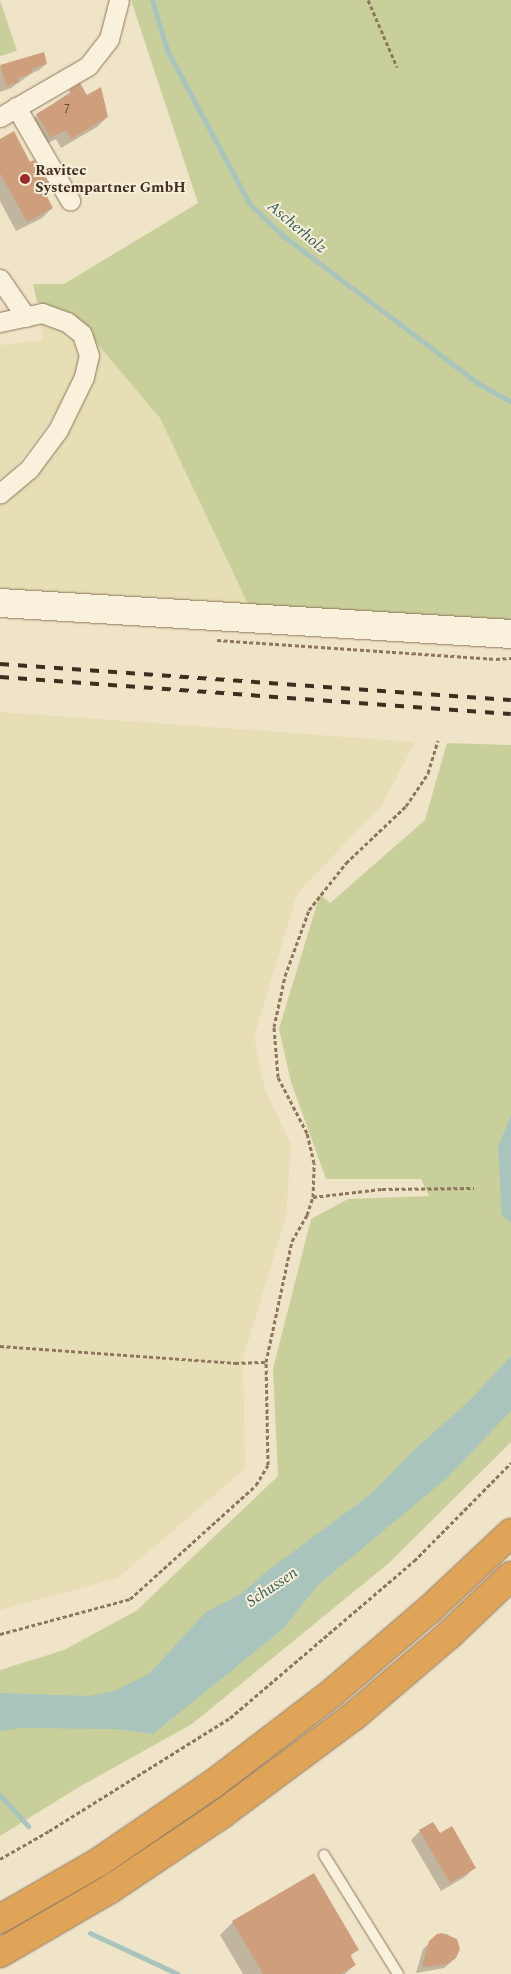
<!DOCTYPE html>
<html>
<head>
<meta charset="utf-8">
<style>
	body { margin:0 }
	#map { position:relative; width:511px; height:1974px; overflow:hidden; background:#f0e4c8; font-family:Spectral,serif }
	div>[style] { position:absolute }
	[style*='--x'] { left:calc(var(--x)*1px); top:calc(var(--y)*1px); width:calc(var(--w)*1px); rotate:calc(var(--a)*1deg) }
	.farmland>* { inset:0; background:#e6deb5 }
	.green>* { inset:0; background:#c9cf9b }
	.water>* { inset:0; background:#a9c4bc }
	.shadow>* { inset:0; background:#0003 }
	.stream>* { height:5px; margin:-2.5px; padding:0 2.5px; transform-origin:2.5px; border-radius:2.5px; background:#a9c4bc }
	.building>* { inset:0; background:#cf9f7d }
	.path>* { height:3px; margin-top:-1.5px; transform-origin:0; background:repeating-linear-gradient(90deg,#8d765c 0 4px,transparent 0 6.5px) }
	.roads { filter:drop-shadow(0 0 1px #8d765c) drop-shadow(0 0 1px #8d765c) }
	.lane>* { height:10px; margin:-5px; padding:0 5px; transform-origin:5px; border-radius:5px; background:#faf1dc }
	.street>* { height:19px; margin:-9.5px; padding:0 9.5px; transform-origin:9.5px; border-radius:9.5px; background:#faf1dc }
	.secondary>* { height:28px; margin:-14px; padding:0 14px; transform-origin:14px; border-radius:14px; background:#faf1dc }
	.highway>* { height:28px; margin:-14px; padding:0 14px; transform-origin:14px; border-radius:14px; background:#e0a458 }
	.rail>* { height:4px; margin-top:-2px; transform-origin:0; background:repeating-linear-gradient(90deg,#3d2e20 0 9px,transparent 0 18px) }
	.dots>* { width:14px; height:14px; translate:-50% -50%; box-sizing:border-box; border:2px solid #f7eed8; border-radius:50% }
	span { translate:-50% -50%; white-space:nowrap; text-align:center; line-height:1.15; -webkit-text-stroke:4px #f7eed8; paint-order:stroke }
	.number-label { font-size:12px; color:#624a37 }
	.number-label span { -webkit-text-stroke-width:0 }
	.poi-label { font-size:15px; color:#3d2e20; font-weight:700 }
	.left { translate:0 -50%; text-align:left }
	.water-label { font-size:16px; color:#2f5d5a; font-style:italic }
</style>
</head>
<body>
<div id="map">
	<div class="farmland">
		<div style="clip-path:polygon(40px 320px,73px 336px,80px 367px,55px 415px,14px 469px,0 479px,0 345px,43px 340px)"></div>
		<div style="clip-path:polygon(92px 335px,160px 418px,250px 608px,0 592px,0 501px,53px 449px,95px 370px)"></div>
		<div style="clip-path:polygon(0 712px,415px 742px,382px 805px,297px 894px,254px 1037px,265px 1090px,291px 1144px,286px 1217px,243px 1358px,245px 1469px,118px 1578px,0 1610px)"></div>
	</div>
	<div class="green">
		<div style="clip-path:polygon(0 0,17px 51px,0 56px)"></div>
		<div style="clip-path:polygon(131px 0,511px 0,511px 634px,255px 619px,160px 418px,72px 314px,37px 302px,33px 284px,64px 284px,198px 203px)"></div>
		<div style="clip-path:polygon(447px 743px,511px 745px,511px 1442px,389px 1563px,192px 1724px,79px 1787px,0 1836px,0 1670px,64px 1650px,136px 1611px,278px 1476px,273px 1369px,311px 1219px,348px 1199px,429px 1196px,421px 1179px,326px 1179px,291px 1082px,279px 1029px,320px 894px,330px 903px,425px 820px)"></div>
	</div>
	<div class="water">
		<div style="clip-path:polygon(511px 1115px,511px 1223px,502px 1216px,498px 1147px)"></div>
		<div style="clip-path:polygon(511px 1356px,511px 1411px,447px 1478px,318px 1585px,284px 1628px,153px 1734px,116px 1729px,19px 1728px,0 1731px,0 1693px,89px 1696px,114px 1691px,149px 1674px,206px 1612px,241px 1594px,266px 1572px,371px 1494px,414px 1450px,469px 1401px)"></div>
	</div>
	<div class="shadow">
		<div style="clip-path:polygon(43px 54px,46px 64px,39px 70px,32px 73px,11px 88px,0 92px,0 67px)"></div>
		<div style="clip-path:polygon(80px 85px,86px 97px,107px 117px,97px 127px,61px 148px,56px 139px,40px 147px,27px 125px,37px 115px)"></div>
		<div style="clip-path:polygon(0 140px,30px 164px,47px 185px,42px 190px,52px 208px,42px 218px,16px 231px,0 201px)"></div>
		<div style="clip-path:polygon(420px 1831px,440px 1835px,474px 1868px,465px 1877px,441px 1891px,411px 1840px)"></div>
		<div style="clip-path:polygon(233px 1922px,357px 1949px,350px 1957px,354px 1965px,345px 1974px,243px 1974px,220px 1935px)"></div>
		<div style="clip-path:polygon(447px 1934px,455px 1939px,452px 1961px,444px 1968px,416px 1973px,423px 1949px,438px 1935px)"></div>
	</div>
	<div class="stream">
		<div style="--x:152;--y:0;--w:52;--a:73.3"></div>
		<div style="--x:167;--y:50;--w:174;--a:61.8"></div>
		<div style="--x:249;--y:203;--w:46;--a:44.1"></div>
		<div style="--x:282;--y:235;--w:247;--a:37.1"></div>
		<div style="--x:479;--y:384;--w:37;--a:29"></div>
		<div style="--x:0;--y:1795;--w:42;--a:47.9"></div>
		<div style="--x:90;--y:1933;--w:97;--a:25"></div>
	</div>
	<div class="building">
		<div style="clip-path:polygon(44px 52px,47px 64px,31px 69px,33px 73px,18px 78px,19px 82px,6px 86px,0 65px)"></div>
		<div style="clip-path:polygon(80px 83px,87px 95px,101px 87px,108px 117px,71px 139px,66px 130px,51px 138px,36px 114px,71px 93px,69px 90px)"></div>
		<div style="clip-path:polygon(14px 131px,30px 162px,34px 160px,49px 186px,43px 189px,53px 208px,27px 222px,0 173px,0 139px)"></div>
		<div style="clip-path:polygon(433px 1822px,440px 1833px,452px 1826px,476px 1868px,450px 1883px,419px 1830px)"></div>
		<div style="clip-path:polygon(314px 1873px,359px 1950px,350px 1955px,356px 1965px,341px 1974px,263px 1974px,232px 1921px)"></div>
		<div style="clip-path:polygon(442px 1933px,457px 1939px,460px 1949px,456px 1958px,448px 1964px,422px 1967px,429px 1941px,437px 1934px)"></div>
	</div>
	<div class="path">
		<div style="--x:368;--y:0;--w:73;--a:66.6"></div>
		<div style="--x:217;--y:640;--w:280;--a:3.9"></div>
		<div style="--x:496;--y:659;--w:15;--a:-4"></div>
		<div style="--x:313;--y:1197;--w:69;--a:-6.6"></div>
		<div style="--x:382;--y:1189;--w:92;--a:-0.6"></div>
		<div style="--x:0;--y:1346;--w:236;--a:4.1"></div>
		<div style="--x:235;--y:1363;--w:31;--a:-2"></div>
		<div style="--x:0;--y:1634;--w:135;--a:-15.1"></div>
		<div style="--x:130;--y:1599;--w:170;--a:-42.1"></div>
		<div style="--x:256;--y:1485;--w:23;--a:-59"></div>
		<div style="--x:268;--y:1465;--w:103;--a:-91.1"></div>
		<div style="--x:266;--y:1362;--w:124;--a:-77.9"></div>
		<div style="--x:292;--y:1241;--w:30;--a:-60"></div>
		<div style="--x:307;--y:1215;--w:19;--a:-72"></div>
		<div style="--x:313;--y:1197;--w:34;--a:-88"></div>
		<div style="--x:314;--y:1163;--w:31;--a:-103"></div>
		<div style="--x:307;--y:1133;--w:63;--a:-117.4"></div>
		<div style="--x:278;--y:1077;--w:50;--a:-94.6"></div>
		<div style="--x:274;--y:1027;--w:52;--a:-77.8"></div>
		<div style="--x:285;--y:976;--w:70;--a:-70"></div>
		<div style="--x:309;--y:910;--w:60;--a:-51.8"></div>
		<div style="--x:346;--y:863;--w:83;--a:-43.5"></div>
		<div style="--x:406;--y:806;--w:40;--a:-56"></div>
		<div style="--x:428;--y:773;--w:34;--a:-73"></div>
		<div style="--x:0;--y:1859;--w:56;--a:-29.7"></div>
		<div style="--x:49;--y:1831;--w:213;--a:-32"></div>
		<div style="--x:230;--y:1718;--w:242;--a:-40.5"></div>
		<div style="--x:414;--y:1561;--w:138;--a:-45.3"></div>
	</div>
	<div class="roads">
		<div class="lane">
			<div style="--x:324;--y:1855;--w:140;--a:58.1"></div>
		</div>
		<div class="street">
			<div style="--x:16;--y:107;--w:108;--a:59.9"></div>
			<div style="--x:0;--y:117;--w:102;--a:-30.1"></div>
			<div style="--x:88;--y:66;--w:34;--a:-52"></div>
			<div style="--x:109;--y:39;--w:40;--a:-75.6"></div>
			<div style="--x:0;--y:279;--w:46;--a:55.6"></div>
			<div style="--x:0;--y:322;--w:43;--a:-12.1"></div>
			<div style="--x:42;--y:313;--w:27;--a:20"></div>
			<div style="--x:67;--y:322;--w:19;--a:39"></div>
			<div style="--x:82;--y:334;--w:22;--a:72"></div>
			<div style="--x:89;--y:355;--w:23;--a:103"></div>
			<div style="--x:84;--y:377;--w:59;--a:116.1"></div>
			<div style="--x:58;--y:430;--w:49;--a:126.6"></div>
			<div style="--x:29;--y:469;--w:38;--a:140"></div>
		</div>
		<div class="secondary">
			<div style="--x:0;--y:603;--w:512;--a:3.47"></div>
		</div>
		<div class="highway">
			<div style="--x:0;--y:1919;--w:114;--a:-29.9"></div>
			<div style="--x:99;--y:1862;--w:138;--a:-34.4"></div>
			<div style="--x:213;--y:1784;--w:150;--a:-37.4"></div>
			<div style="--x:332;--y:1693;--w:129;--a:-40.6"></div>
			<div style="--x:430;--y:1609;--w:111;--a:-43.2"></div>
			<div style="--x:0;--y:1953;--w:127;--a:-30.2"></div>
			<div style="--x:110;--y:1889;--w:135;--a:-33.8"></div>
			<div style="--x:222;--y:1814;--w:164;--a:-36.6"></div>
			<div style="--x:354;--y:1716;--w:125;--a:-40.5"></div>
			<div style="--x:449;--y:1635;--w:86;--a:-43.6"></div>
		</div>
	</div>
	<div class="rail">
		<div style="--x:0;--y:664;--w:512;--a:4.03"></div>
		<div style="--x:0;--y:677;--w:512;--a:4.14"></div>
	</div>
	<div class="dots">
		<div style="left:25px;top:179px;background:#9e2a2b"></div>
	</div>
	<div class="number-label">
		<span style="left:67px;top:110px">7</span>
	</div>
	<div class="poi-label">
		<span class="left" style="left:35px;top:179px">Ravitec<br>Systempartner GmbH</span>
	</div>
	<div class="water-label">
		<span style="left:297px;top:227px;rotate:40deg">Ascherholz</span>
		<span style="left:272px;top:1587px;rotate:-34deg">Schussen</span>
	</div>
</div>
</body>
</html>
